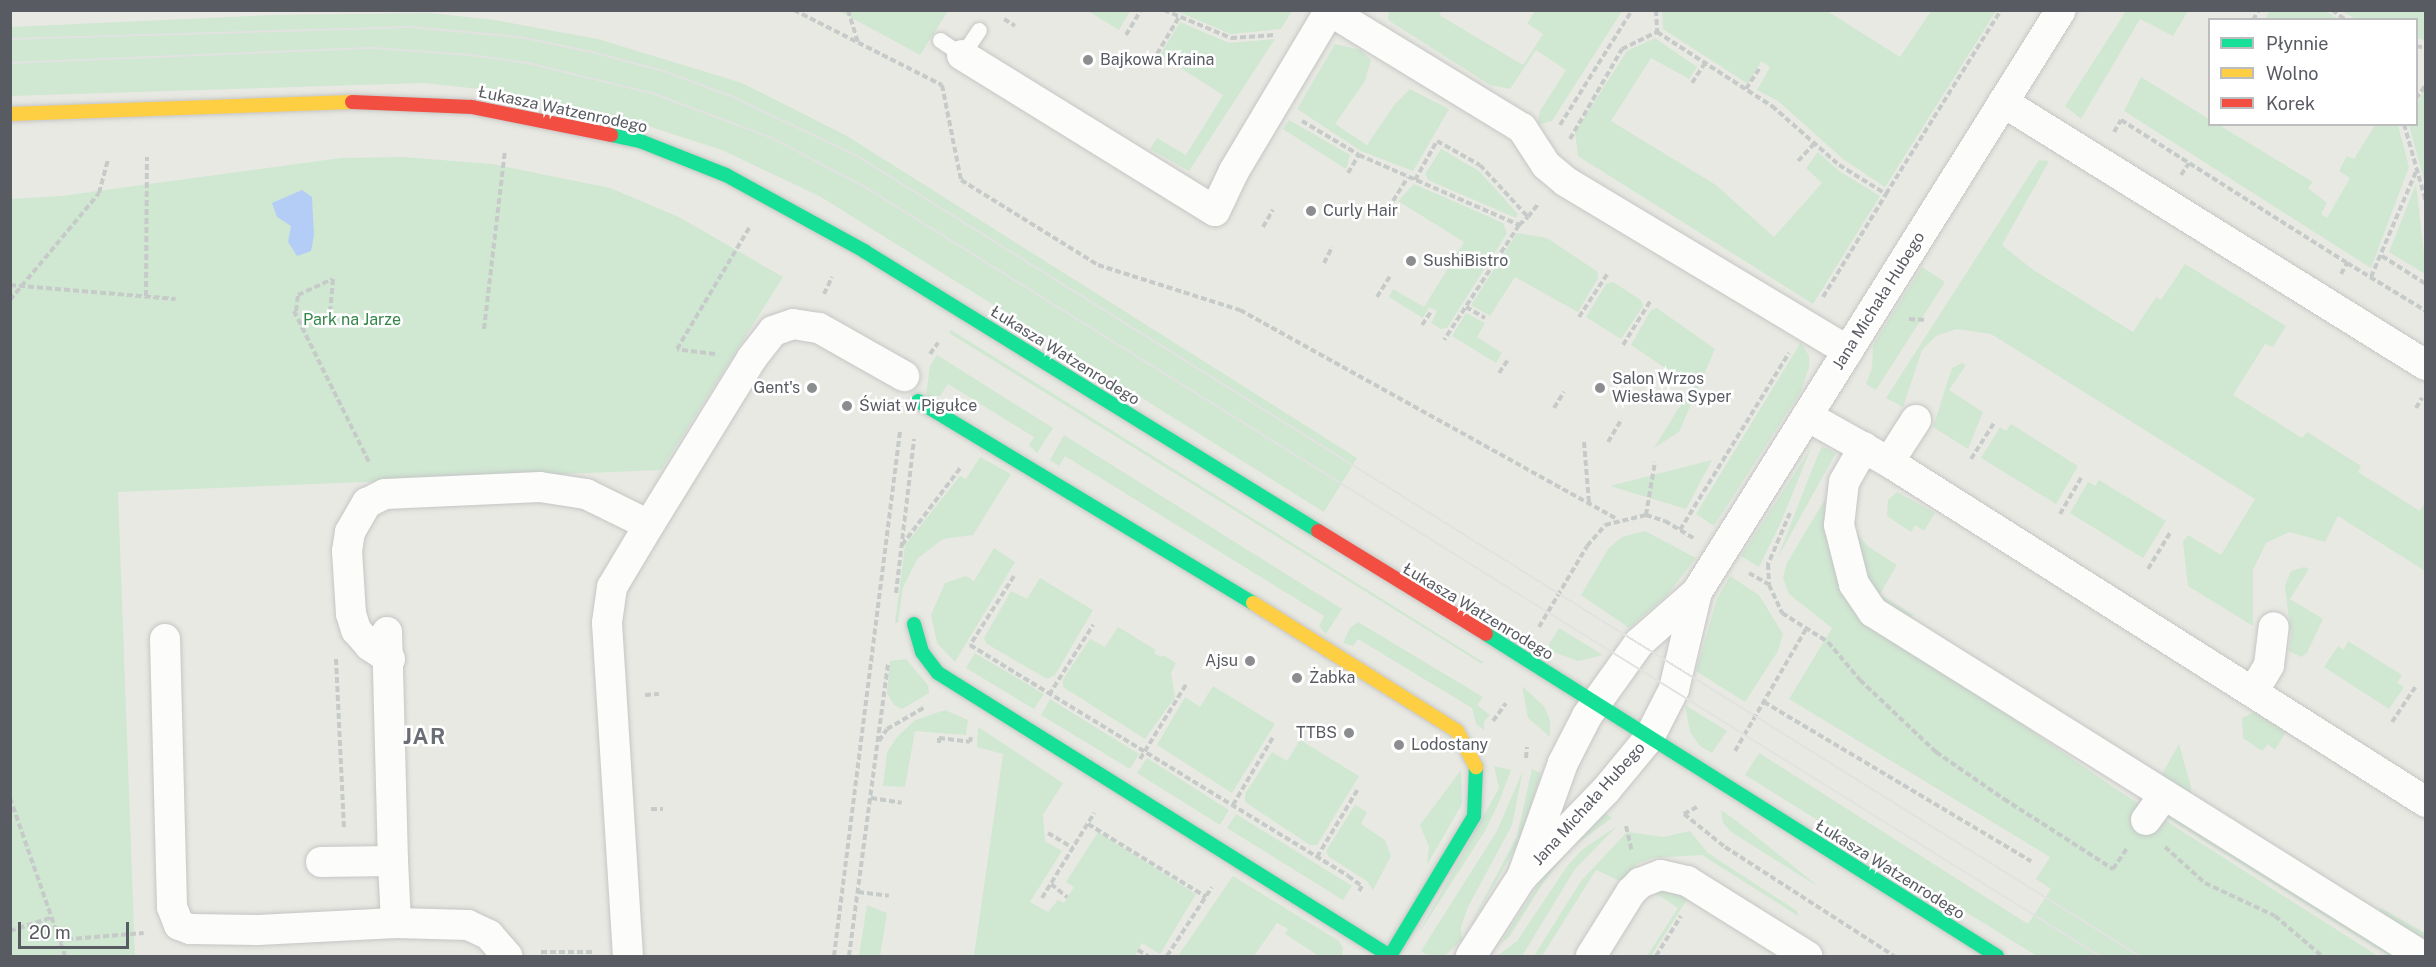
<!DOCTYPE html>
<html>
<head>
<meta charset="utf-8">
<style>
	body { margin:0 }
	#map { position:relative; width:2436px; height:967px; overflow:hidden; background:#e9e9e3; font-family:"Public Sans",sans-serif }
	div>[style] { position:absolute }
	[style*='--x'] { left:calc(var(--x)*1px); top:calc(var(--y)*1px); width:calc(var(--w)*1px); rotate:calc(var(--a)*1deg) }
	.green>* { inset:0; background:#d0e7d2 }
	.water>* { inset:0; background:#b4cdf7 }
	.path>* { height:4px; margin-top:-2px; transform-origin:0; background:repeating-linear-gradient(90deg,#c6cbc9 0 6px,transparent 0 9px) }
	.roads { filter:drop-shadow(0 0 2px #c5c5c5) drop-shadow(0 0 2px #c5c5c5) }
	.lane>* { height:15px; margin:-7.5px; padding:0 7.5px; transform-origin:7.5px; border-radius:7.5px; background:#fcfcfb }
	.street>* { height:30px; margin:-15px; padding:0 15px; transform-origin:15px; border-radius:15px; background:#fcfcfb }
	.fast>* { height:14px; margin:-7px; padding:0 7px; transform-origin:7px; border-radius:7px; background:#16e098 }
	.slow>* { height:14px; margin:-7px; padding:0 7px; transform-origin:7px; border-radius:7px; background:#ffcf43 }
	.jam>* { height:14px; margin:-7px; padding:0 7px; transform-origin:7px; border-radius:7px; background:#f24e42 }
	.tram>* { height:1.5px; margin:-0.75px; padding:0 0.75px; transform-origin:0.75px; border-radius:0.75px; background:#e2e2e1 }
	.dots>* { width:16px; height:16px; translate:-50% -50%; box-sizing:border-box; border:3px solid #fff; border-radius:50% }
	span { translate:-50% -50%; white-space:nowrap; text-align:center; line-height:1.15; -webkit-text-stroke:5px #fff; paint-order:stroke }
	.poi-label { font-size:16px; color:#595b62 }
	.left { translate:0 -50%; text-align:left }
	.right { translate:-100% -50%; text-align:right }
	.street-label { font-size:16px; color:#595b62 }
	.park-label { font-size:16px; color:#348549 }
	.district-label { font-size:22px; color:#6a6d74; font-weight:700; letter-spacing:1.5px }
	.frame { position:absolute; inset:0; border:12px solid #595b62; pointer-events:none }
	.legend { position:absolute; left:2208px; top:18px; width:210px; height:108px; box-sizing:border-box; background:#fff; border:2px solid #bdbdc0; margin:0; padding:8px 10px; list-style:none; font-size:18px; color:#595b62 }
	.legend li { display:flex; align-items:center; gap:12px; height:30px }
	.legend b { width:30px; border:2px solid #bdbdc0 }
	.scale { position:absolute; left:18px; top:922px; width:111px; height:27px; box-sizing:border-box; border:3px solid #595b62; border-top:0; padding-left:8px; font-size:18px; line-height:21px; white-space:nowrap; color:#595b62; -webkit-text-stroke:4px #fff; paint-order:stroke }
</style>
</head>
<body>
<div id="map">
	<div class="green">
		<div style="clip-path:polygon(839px 11px,948px 11px,920px 55px)"></div>
		<div style="clip-path:polygon(1088px 11px,1130px 11px,1119px 30px)"></div>
		<div style="clip-path:polygon(1176px 11px,1292px 10px,1292px 11px,1281px 29px,1231px 34px)"></div>
		<div style="clip-path:polygon(1389px 11px,1442px 11px,1439px 15px,1523px 65px,1543px 34px,1527px 23px,1535px 11px,1622px 11px,1552px 121px,1537px 125px,1540px 111px,1566px 70px,1536px 50px,1510px 89px,1490px 85px,1388px 20px)"></div>
		<div style="clip-path:polygon(1662px 11px,1827px 11px,1900px 57px,1931px 11px,1996px 11px,1885px 187px,1843px 159px,1778px 101px,1757px 90px,1770px 67px,1761px 61px,1748px 84px,1663px 29px)"></div>
		<div style="clip-path:polygon(2126px 11px,2188px 11px,2173px 36px,2140px 19px,2081px 119px,2065px 106px)"></div>
		<div style="clip-path:polygon(2270px 11px,2325px 11px,2339px 19px,2265px 19px)"></div>
		<div style="clip-path:polygon(2341px 11px,2425px 11px,2425px 40px,2417px 38px,2416px 20px,2356px 19px)"></div>
		<div style="clip-path:polygon(430px 13px,495px 20px,598px 39px,742px 83px,847px 136px,1357px 458px,1324px 512px,821px 197px,722px 150px,648px 126px,506px 92px,424px 83px,11px 96px,11px 27px,270px 15px)"></div>
		<div style="clip-path:polygon(1180px 22px,1229px 43px,1275px 39px,1189px 171px,1150px 149px,1157px 138px,1186px 155px,1223px 95px,1160px 55px)"></div>
		<div style="clip-path:polygon(1655px 38px,1697px 67px,1689px 79px,1651px 58px,1611px 121px,1716px 185px,1774px 237px,1822px 183px,1806px 168px,1818px 152px,1839px 171px,1880px 196px,1813px 304px,1578px 156px,1575px 132px,1627px 51px)"></div>
		<div style="clip-path:polygon(1335px 44px,1361px 50px,1371px 60px,1365px 81px,1335px 124px,1367px 145px,1395px 104px,1410px 89px,1449px 109px,1413px 171px,1361px 151px,1297px 109px)"></div>
		<div style="clip-path:polygon(2141px 77px,2209px 119px,2210px 124px,2219px 125px,2313px 182px,2308px 188px,2327px 203px,2321px 214px,2327px 218px,2350px 178px,2339px 171px,2347px 156px,2354px 159px,2375px 125px,2398px 125px,2409px 167px,2371px 268px,2124px 111px)"></div>
		<div style="clip-path:polygon(2425px 88px,2426px 88px,2425px 184px,2409px 125px,2416px 124px,2417px 104px)"></div>
		<div style="clip-path:polygon(1289px 120px,1350px 155px,1346px 169px,1283px 129px)"></div>
		<div style="clip-path:polygon(1441px 149px,1479px 171px,1518px 214px,1516px 218px,1428px 180px,1425px 174px)"></div>
		<div style="clip-path:polygon(403px 157px,492px 164px,610px 188px,679px 217px,783px 277px,661px 470px,118px 492px,135px 956px,11px 956px,10px 199px,61px 196px,341px 158px)"></div>
		<div style="clip-path:polygon(2039px 160px,2049px 161px,2002px 245px,2032px 269px,2133px 332px,2156px 297px,2161px 300px,2185px 264px,2286px 326px,2273px 347px,2265px 344px,2233px 395px,2302px 438px,2307px 432px,2361px 466px,2358px 472px,2420px 511px,2425px 503px,2425px 571px,2338px 516px,2325px 542px,2289px 532px,2266px 543px,2253px 570px,2253px 626px,2188px 586px,2183px 542px,2188px 535px,2221px 555px,2255px 499px,2060px 377px,1991px 334px,1956px 329px,1936px 336px,1922px 350px,1903px 407px,1886px 398px)"></div>
		<div style="clip-path:polygon(1414px 184px,1503px 223px,1507px 233px,1447px 328px,1441px 329px,1431px 323px,1437px 311px,1429px 307px,1423px 318px,1389px 297px,1393px 289px,1424px 307px,1464px 242px,1398px 201px)"></div>
		<div style="clip-path:polygon(2416px 184px,2425px 262px,2425px 274px,2389px 252px)"></div>
		<div style="clip-path:polygon(1517px 233px,1547px 238px,1598px 272px,1598px 278px,1578px 312px,1515px 277px,1490px 316px,1471px 305px)"></div>
		<div style="clip-path:polygon(1922px 267px,1945px 282px,1876px 390px,1866px 384px,1872px 368px,1873px 345px)"></div>
		<div style="clip-path:polygon(1613px 282px,1641px 300px,1643px 306px,1621px 339px,1586px 317px,1606px 284px)"></div>
		<div style="clip-path:polygon(1657px 308px,1715px 349px,1679px 432px,1654px 448px,1691px 388px,1695px 388px,1631px 345px,1651px 310px)"></div>
		<div style="clip-path:polygon(1466px 313px,1485px 323px,1477px 337px,1502px 353px,1496px 363px,1452px 336px)"></div>
		<div style="clip-path:polygon(951px 330px,1483px 662px,1482px 664px,949px 333px)"></div>
		<div style="clip-path:polygon(1801px 342px,1809px 356px,1809px 367px,1801px 391px,1714px 526px,1696px 514px)"></div>
		<div style="clip-path:polygon(937px 355px,1053px 428px,1037px 453px,1029px 445px,1034px 437px,948px 384px,940px 396px,926px 396px,930px 366px)"></div>
		<div style="clip-path:polygon(1962px 363px,1966px 365px,1949px 390px,1983px 412px,1968px 449px,1933px 427px,1952px 368px)"></div>
		<div style="clip-path:polygon(2011px 424px,2078px 466px,2056px 504px,1981px 458px,2000px 427px,2006px 431px)"></div>
		<div style="clip-path:polygon(1064px 435px,1342px 609px,1326px 634px,1319px 626px,1324px 616px,1065px 456px,1059px 466px,1050px 460px)"></div>
		<div style="clip-path:polygon(1822px 446px,1836px 453px,1778px 557px,1813px 467px)"></div>
		<div style="clip-path:polygon(1811px 448px,1781px 522px,1759px 567px,1741px 556px)"></div>
		<div style="clip-path:polygon(980px 457px,1011px 474px,973px 535px,943px 539px,918px 558px,903px 587px,898px 623px,895px 623px,905px 545px,960px 476px,966px 479px)"></div>
		<div style="clip-path:polygon(1712px 460px,1686px 509px,1610px 486px)"></div>
		<div style="clip-path:polygon(2099px 480px,2166px 521px,2143px 558px,2070px 513px,2088px 482px,2095px 486px)"></div>
		<div style="clip-path:polygon(1897px 492px,1935px 513px,1924px 531px,1915px 525px,1911px 532px,1887px 516px,1888px 500px)"></div>
		<div style="clip-path:polygon(1825px 499px,1826px 522px,1869px 619px,2116px 789px,2378px 956px,2037px 956px,1745px 775px,1759px 753px,2028px 924px,2051px 889px,2036px 879px,2050px 857px,1789px 699px,1832px 628px,1789px 594px,1783px 578px,1787px 563px)"></div>
		<div style="clip-path:polygon(1645px 531px,1696px 558px,1667px 595px,1629px 628px,1581px 595px,1609px 548px,1622px 537px)"></div>
		<div style="clip-path:polygon(1856px 533px,1869px 547px,1897px 565px,1880px 594px,1913px 615px,1908px 623px,1867px 587px)"></div>
		<div style="clip-path:polygon(994px 548px,1015px 562px,955px 662px,937px 643px,931px 615px,945px 583px,966px 576px,974px 581px)"></div>
		<div style="clip-path:polygon(2304px 567px,2309px 569px,2290px 599px,2323px 619px,2307px 653px,2301px 657px,2289px 651px,2291px 635px,2285px 586px,2291px 571px)"></div>
		<div style="clip-path:polygon(1730px 576px,1759px 595px,1783px 634px,1778px 651px,1745px 702px,1696px 671px,1717px 599px)"></div>
		<div style="clip-path:polygon(1040px 578px,1093px 610px,1055px 675px,1047px 679px,987px 644px,984px 638px,1011px 591px,1027px 599px)"></div>
		<div style="clip-path:polygon(1358px 622px,1483px 697px,1477px 705px,1490px 715px,1484px 722px,1484px 730px,1476px 724px,1472px 708px,1358px 639px,1353px 646px,1343px 643px,1350px 628px)"></div>
		<div style="clip-path:polygon(1118px 627px,1156px 650px,1154px 653px,1161px 657px,1163px 655px,1176px 663px,1171px 673px,1175px 697px,1145px 739px,1063px 687px,1063px 679px,1090px 639px,1105px 647px)"></div>
		<div style="clip-path:polygon(1559px 628px,1603px 655px,1578px 661px,1546px 649px)"></div>
		<div style="clip-path:polygon(2348px 641px,2402px 675px,2397px 683px,2404px 687px,2389px 709px,2324px 667px,2338px 646px,2344px 650px)"></div>
		<div style="clip-path:polygon(975px 653px,1044px 694px,1034px 709px,966px 668px)"></div>
		<div style="clip-path:polygon(906px 659px,928px 685px,929px 693px,902px 709px,894px 705px,887px 693px,890px 661px)"></div>
		<div style="clip-path:polygon(1213px 686px,1275px 724px,1232px 793px,1157px 745px,1185px 697px,1200px 707px)"></div>
		<div style="clip-path:polygon(1522px 686px,1544px 706px,1550px 720px,1550px 737px,1528px 718px)"></div>
		<div style="clip-path:polygon(1050px 699px,1139px 754px,1130px 769px,1041px 715px)"></div>
		<div style="clip-path:polygon(1685px 705px,1727px 731px,1712px 753px,1700px 746px,1690px 732px)"></div>
		<div style="clip-path:polygon(945px 710px,968px 720px,966px 735px,915px 731px,905px 787px,883px 786px,887px 752px,897px 737px,915px 720px)"></div>
		<div style="clip-path:polygon(2254px 712px,2286px 732px,2275px 750px,2268px 744px,2262px 751px,2243px 738px,2242px 718px)"></div>
		<div style="clip-path:polygon(978px 727px,1063px 783px,1043px 815px,1045px 841px,1062px 851px,1030px 902px,1048px 912px,1058px 900px,1064px 903px,1074px 887px,1066px 882px,1098px 832px,1196px 894px,1160px 954px,1142px 943px,1135px 956px,974px 956px,1003px 754px,977px 747px)"></div>
		<div style="clip-path:polygon(1300px 740px,1359px 776px,1317px 845px,1310px 845px,1245px 802px,1245px 794px,1272px 752px,1287px 761px)"></div>
		<div style="clip-path:polygon(2179px 744px,2191px 787px,2191px 794px,2161px 776px)"></div>
		<div style="clip-path:polygon(1147px 758px,1229px 810px,1220px 825px,1137px 773px)"></div>
		<div style="clip-path:polygon(1494px 766px,1511px 770px,1499px 802px,1485px 831px,1417px 936px,1499px 788px)"></div>
		<div style="clip-path:polygon(1532px 769px,1541px 773px,1521px 839px,1471px 924px,1517px 836px)"></div>
		<div style="clip-path:polygon(1461px 770px,1462px 804px,1427px 865px,1429px 847px,1420px 825px)"></div>
		<div style="clip-path:polygon(1523px 770px,1512px 825px,1467px 909px,1461px 928px,1462px 939px,1445px 956px,1425px 954px,1421px 951px,1497px 831px)"></div>
		<div style="clip-path:polygon(1355px 805px,1367px 812px,1361px 824px,1385px 840px,1391px 856px,1373px 890px,1367px 881px,1329px 857px,1326px 851px)"></div>
		<div style="clip-path:polygon(1721px 810px,1738px 822px,1819px 887px,1731px 832px,1723px 823px)"></div>
		<div style="clip-path:polygon(1604px 812px,1612px 818px,1570px 849px,1543px 883px,1509px 937px,1500px 944px,1549px 868px)"></div>
		<div style="clip-path:polygon(2168px 813px,2402px 956px,2389px 956px,2163px 815px)"></div>
		<div style="clip-path:polygon(1236px 814px,1352px 886px,1343px 900px,1227px 828px)"></div>
		<div style="clip-path:polygon(1617px 826px,1575px 869px,1522px 956px,1497px 956px,1517px 941px,1568px 865px,1583px 849px)"></div>
		<div style="clip-path:polygon(1690px 831px,1708px 853px,1797px 911px,1798px 916px,1702px 855px,1652px 858px,1637px 864px,1620px 881px,1596px 870px,1542px 956px,1534px 956px,1581px 881px,1627px 832px,1664px 837px)"></div>
		<div style="clip-path:polygon(1233px 876px,1339px 941px,1343px 948px,1342px 956px,1319px 956px,1285px 934px,1288px 929px,1277px 923px,1254px 956px,1178px 956px)"></div>
		<div style="clip-path:polygon(1659px 890px,1669px 890px,1688px 898px,1651px 956px,1647px 956px,1678px 908px,1655px 893px)"></div>
		<div style="clip-path:polygon(867px 905px,887px 913px,880px 956px,859px 956px)"></div>
		<div style="clip-path:polygon(2381px 908px,2425px 933px,2425px 946px,2379px 912px)"></div>
	</div>
	<div class="water">
		<div style="clip-path:polygon(302px 190px,312px 197px,314px 235px,311px 251px,297px 256px,288px 242px,291px 226px,277px 217px,272px 203px)"></div>
	</div>
	<div class="path">
		<div style="--x:794;--y:10;--w:166;--a:26.9"></div>
		<div style="--x:848;--y:10;--w:34;--a:73"></div>
		<div style="--x:1164;--y:10;--w:73;--a:22.7"></div>
		<div style="--x:1231;--y:38;--w:44;--a:-3.9"></div>
		<div style="--x:1656;--y:10;--w:22;--a:87"></div>
		<div style="--x:1657;--y:32;--w:137;--a:32.8"></div>
		<div style="--x:1772;--y:106;--w:89;--a:41.4"></div>
		<div style="--x:1839;--y:165;--w:55;--a:31.7"></div>
		<div style="--x:1886;--y:194;--w:217;--a:-58"></div>
		<div style="--x:2332;--y:10;--w:17;--a:36"></div>
		<div style="--x:1004;--y:19;--w:13;--a:32"></div>
		<div style="--x:2253;--y:20;--w:12;--a:-59"></div>
		<div style="--x:1126;--y:35;--w:29;--a:-59"></div>
		<div style="--x:2416;--y:46;--w:10;--a:11"></div>
		<div style="--x:1157;--y:54;--w:43;--a:-59.3"></div>
		<div style="--x:1692;--y:83;--w:24;--a:-57"></div>
		<div style="--x:942;--y:85;--w:97;--a:78.7"></div>
		<div style="--x:961;--y:180;--w:161;--a:31.8"></div>
		<div style="--x:1098;--y:265;--w:149;--a:17.6"></div>
		<div style="--x:1240;--y:310;--w:431;--a:29"></div>
		<div style="--x:1746;--y:89;--w:27;--a:-57"></div>
		<div style="--x:2416;--y:99;--w:18;--a:-56"></div>
		<div style="--x:1302;--y:121;--w:66;--a:30.8"></div>
		<div style="--x:1359;--y:155;--w:175;--a:23.6"></div>
		<div style="--x:1519;--y:225;--w:137;--a:123.1"></div>
		<div style="--x:2404;--y:124;--w:81;--a:74.2"></div>
		<div style="--x:1560;--y:125;--w:136;--a:-57.9"></div>
		<div style="--x:2114;--y:132;--w:14;--a:-60"></div>
		<div style="--x:2121;--y:120;--w:267;--a:32.3"></div>
		<div style="--x:1570;--y:139;--w:104;--a:-60"></div>
		<div style="--x:1622;--y:49;--w:39;--a:-26"></div>
		<div style="--x:1798;--y:161;--w:23;--a:-47"></div>
		<div style="--x:1348;--y:173;--w:21;--a:-59"></div>
		<div style="--x:2181;--y:175;--w:14;--a:-56"></div>
		<div style="--x:1415;--y:180;--w:45;--a:-60.6"></div>
		<div style="--x:1437;--y:141;--w:49;--a:29.2"></div>
		<div style="--x:1480;--y:165;--w:71;--a:47.3"></div>
		<div style="--x:1528;--y:217;--w:18;--a:-52"></div>
		<div style="--x:1393;--y:201;--w:28;--a:-58"></div>
		<div style="--x:1519;--y:225;--w:12;--a:-42"></div>
		<div style="--x:1263;--y:227;--w:20;--a:-60"></div>
		<div style="--x:2382;--y:256;--w:52;--a:32.5"></div>
		<div style="--x:1324;--y:263;--w:18;--a:-63"></div>
		<div style="--x:2341;--y:274;--w:13;--a:-61"></div>
		<div style="--x:2347;--y:263;--w:92;--a:31.3"></div>
		<div style="--x:2371;--y:277;--w:117;--a:-66.9"></div>
		<div style="--x:10;--y:285;--w:166;--a:4.8"></div>
		<div style="--x:824;--y:294;--w:19;--a:-65"></div>
		<div style="--x:146;--y:296;--w:139;--a:-89.6"></div>
		<div style="--x:1377;--y:297;--w:26;--a:-58"></div>
		<div style="--x:1823;--y:297;--w:121;--a:-58.5"></div>
		<div style="--x:10;--y:300;--w:139;--a:-50.2"></div>
		<div style="--x:99;--y:193;--w:35;--a:-75"></div>
		<div style="--x:1466;--y:307;--w:22;--a:30"></div>
		<div style="--x:294;--y:311;--w:171;--a:63.6"></div>
		<div style="--x:296;--y:311;--w:16;--a:-83"></div>
		<div style="--x:298;--y:295;--w:38;--a:-25"></div>
		<div style="--x:333;--y:279;--w:35;--a:95"></div>
		<div style="--x:1579;--y:317;--w:53;--a:-56.6"></div>
		<div style="--x:1909;--y:319;--w:18;--a:3"></div>
		<div style="--x:1422;--y:325;--w:18;--a:-56"></div>
		<div style="--x:484;--y:329;--w:179;--a:-83.3"></div>
		<div style="--x:1623;--y:345;--w:53;--a:-58.1"></div>
		<div style="--x:715;--y:354;--w:38;--a:-173"></div>
		<div style="--x:677;--y:349;--w:141;--a:-59.2"></div>
		<div style="--x:930;--y:354;--w:14;--a:-54"></div>
		<div style="--x:1499;--y:373;--w:18;--a:-56"></div>
		<div style="--x:1554;--y:408;--w:19;--a:-58"></div>
		<div style="--x:2416;--y:408;--w:12;--a:-59"></div>
		<div style="--x:1584;--y:442;--w:61;--a:85.3"></div>
		<div style="--x:1608;--y:442;--w:27;--a:-59"></div>
		<div style="--x:1971;--y:459;--w:43;--a:-57.4"></div>
		<div style="--x:1790;--y:513;--w:56;--a:113.3"></div>
		<div style="--x:1768;--y:564;--w:21;--a:87"></div>
		<div style="--x:1769;--y:585;--w:31;--a:65"></div>
		<div style="--x:1782;--y:613;--w:54;--a:32.2"></div>
		<div style="--x:1828;--y:642;--w:50;--a:49.9"></div>
		<div style="--x:1860;--y:680;--w:105;--a:43.5"></div>
		<div style="--x:1936;--y:752;--w:83;--a:34.7"></div>
		<div style="--x:2004;--y:799;--w:130;--a:32.7"></div>
		<div style="--x:2113;--y:869;--w:27;--a:-56"></div>
		<div style="--x:2060;--y:514;--w:42;--a:-59.7"></div>
		<div style="--x:1646;--y:515;--w:54;--a:-80.4"></div>
		<div style="--x:1680;--y:530;--w:208;--a:-58.4"></div>
		<div style="--x:902;--y:545;--w:98;--a:-52.9"></div>
		<div style="--x:2148;--y:569;--w:42;--a:-58.6"></div>
		<div style="--x:1749;--y:573;--w:22;--a:30"></div>
		<div style="--x:1014;--y:576;--w:82;--a:122.5"></div>
		<div style="--x:970;--y:645;--w:443;--a:31.4"></div>
		<div style="--x:1348;--y:876;--w:17;--a:36"></div>
		<div style="--x:1362;--y:886;--w:8;--a:120"></div>
		<div style="--x:896;--y:593;--w:155;--a:-83.3"></div>
		<div style="--x:1539;--y:627;--w:94;--a:-59.3"></div>
		<div style="--x:1587;--y:546;--w:28;--a:-49"></div>
		<div style="--x:1605;--y:525;--w:42;--a:-13.7"></div>
		<div style="--x:1646;--y:515;--w:20;--a:18"></div>
		<div style="--x:1665;--y:521;--w:33;--a:31"></div>
		<div style="--x:336;--y:659;--w:169;--a:87.3"></div>
		<div style="--x:645;--y:695;--w:14;--a:-4"></div>
		<div style="--x:1049;--y:695;--w:83;--a:-57.8"></div>
		<div style="--x:1764;--y:702;--w:311;--a:30.8"></div>
		<div style="--x:1493;--y:721;--w:22;--a:-54"></div>
		<div style="--x:2392;--y:722;--w:43;--a:-56.3"></div>
		<div style="--x:879;--y:741;--w:14;--a:-56"></div>
		<div style="--x:887;--y:729;--w:44;--a:-30.1"></div>
		<div style="--x:939;--y:743;--w:5;--a:-90"></div>
		<div style="--x:939;--y:738;--w:31;--a:7"></div>
		<div style="--x:970;--y:742;--w:5;--a:-79"></div>
		<div style="--x:1735;--y:751;--w:141;--a:-59.8"></div>
		<div style="--x:1526;--y:758;--w:11;--a:-85"></div>
		<div style="--x:1140;--y:759;--w:89;--a:-58.3"></div>
		<div style="--x:10;--y:798;--w:167;--a:70.8"></div>
		<div style="--x:871;--y:798;--w:31;--a:9"></div>
		<div style="--x:1233;--y:805;--w:79;--a:-59.5"></div>
		<div style="--x:1697;--y:807;--w:15;--a:152"></div>
		<div style="--x:1684;--y:814;--w:53;--a:38.8"></div>
		<div style="--x:1725;--y:847;--w:201;--a:32.8"></div>
		<div style="--x:651;--y:809;--w:12;--a:0"></div>
		<div style="--x:1088;--y:824;--w:139;--a:31.7"></div>
		<div style="--x:1626;--y:826;--w:26;--a:77"></div>
		<div style="--x:1048;--y:833;--w:29;--a:31"></div>
		<div style="--x:2165;--y:847;--w:54;--a:42"></div>
		<div style="--x:2205;--y:883;--w:77;--a:25.2"></div>
		<div style="--x:2275;--y:916;--w:62;--a:40.4"></div>
		<div style="--x:1317;--y:857;--w:79;--a:-58.9"></div>
		<div style="--x:1051;--y:884;--w:21;--a:39"></div>
		<div style="--x:858;--y:892;--w:31;--a:7"></div>
		<div style="--x:1042;--y:898;--w:100;--a:-58.5"></div>
		<div style="--x:10;--y:931;--w:42;--a:-18"></div>
		<div style="--x:58;--y:940;--w:86;--a:-4.7"></div>
		<div style="--x:1138;--y:950;--w:12;--a:31"></div>
		<div style="--x:541;--y:952;--w:53;--a:0"></div>
		<div style="--x:834;--y:956;--w:529;--a:-82.83"></div>
		<div style="--x:849;--y:956;--w:296;--a:-82.4"></div>
		<div style="--x:1167;--y:956;--w:82;--a:-56.9"></div>
		<div style="--x:1656;--y:956;--w:47;--a:-58"></div>
	</div>
	<div class="roads">
		<div class="lane">
			<div style="--x:940;--y:40;--w:27;--a:34"></div>
			<div style="--x:962;--y:55;--w:30;--a:-56"></div>
		</div>
		<div class="street">
			<div style="--x:1330;--y:11;--w:225;--a:31.4"></div>
			<div style="--x:1522;--y:128;--w:44;--a:57"></div>
			<div style="--x:1546;--y:165;--w:25;--a:40"></div>
			<div style="--x:1565;--y:181;--w:330;--a:31"></div>
			<div style="--x:962;--y:55;--w:297;--a:31.7"></div>
			<div style="--x:1215;--y:211;--w:44;--a:-64.6"></div>
			<div style="--x:1234;--y:171;--w:187;--a:-59.2"></div>
			<div style="--x:2003;--y:102;--w:498;--a:31.9"></div>
			<div style="--x:1807;--y:416;--w:94;--a:29.3"></div>
			<div style="--x:1889;--y:462;--w:636;--a:32.34"></div>
			<div style="--x:1864;--y:447;--w:40;--a:119.7"></div>
			<div style="--x:1844;--y:482;--w:43;--a:96.6"></div>
			<div style="--x:1839;--y:525;--w:61;--a:75.7"></div>
			<div style="--x:1854;--y:584;--w:34;--a:56"></div>
			<div style="--x:1873;--y:612;--w:648;--a:32.07"></div>
			<div style="--x:1889;--y:462;--w:50;--a:-57.3"></div>
			<div style="--x:649;--y:525;--w:196;--a:-58.3"></div>
			<div style="--x:752;--y:358;--w:34;--a:-52"></div>
			<div style="--x:773;--y:331;--w:21;--a:-19"></div>
			<div style="--x:793;--y:324;--w:26;--a:9"></div>
			<div style="--x:819;--y:328;--w:98;--a:29.5"></div>
			<div style="--x:1697;--y:592;--w:686;--a:-57.98"></div>
			<div style="--x:387;--y:632;--w:229;--a:88.5"></div>
			<div style="--x:165;--y:639;--w:268;--a:88.5"></div>
			<div style="--x:172;--y:907;--w:19;--a:69"></div>
			<div style="--x:179;--y:925;--w:12;--a:20"></div>
			<div style="--x:190;--y:929;--w:68;--a:0.8"></div>
			<div style="--x:258;--y:930;--w:138;--a:-2.9"></div>
			<div style="--x:396;--y:923;--w:72;--a:1.6"></div>
			<div style="--x:468;--y:925;--w:23;--a:25"></div>
			<div style="--x:489;--y:935;--w:28;--a:49"></div>
			<div style="--x:390;--y:659;--w:24;--a:-147"></div>
			<div style="--x:370;--y:646;--w:21;--a:-131"></div>
			<div style="--x:356;--y:630;--w:17;--a:-107"></div>
			<div style="--x:351;--y:614;--w:63;--a:-93.6"></div>
			<div style="--x:347;--y:551;--w:19;--a:-81"></div>
			<div style="--x:350;--y:532;--w:34;--a:-60"></div>
			<div style="--x:367;--y:503;--w:20;--a:-27"></div>
			<div style="--x:385;--y:494;--w:155;--a:-2.6"></div>
			<div style="--x:540;--y:487;--w:47;--a:8.7"></div>
			<div style="--x:586;--y:494;--w:70;--a:26.2"></div>
			<div style="--x:649;--y:525;--w:72;--a:120.8"></div>
			<div style="--x:612;--y:587;--w:36;--a:98"></div>
			<div style="--x:607;--y:623;--w:334;--a:86.4"></div>
			<div style="--x:2253;--y:692;--w:31;--a:-59"></div>
			<div style="--x:2269;--y:665;--w:38;--a:-83"></div>
			<div style="--x:2146;--y:820;--w:31;--a:-54"></div>
			<div style="--x:321;--y:862;--w:72;--a:-0.8"></div>
			<div style="--x:393;--y:861;--w:62;--a:87.2"></div>
			<div style="--x:1471;--y:956;--w:94;--a:-57.2"></div>
			<div style="--x:1522;--y:877;--w:121;--a:-46"></div>
			<div style="--x:1606;--y:790;--w:67;--a:-50.4"></div>
			<div style="--x:1649;--y:738;--w:55;--a:-63"></div>
			<div style="--x:1674;--y:689;--w:100;--a:-76.7"></div>
			<div style="--x:1697;--y:592;--w:77;--a:138.7"></div>
			<div style="--x:1639;--y:643;--w:90;--a:125.5"></div>
			<div style="--x:1587;--y:716;--w:53;--a:117.1"></div>
			<div style="--x:1563;--y:763;--w:121;--a:109.8"></div>
			<div style="--x:1591;--y:956;--w:75;--a:-58"></div>
			<div style="--x:1631;--y:892;--w:13;--a:-45"></div>
			<div style="--x:1640;--y:883;--w:22;--a:-21"></div>
			<div style="--x:1661;--y:875;--w:27;--a:13"></div>
			<div style="--x:1687;--y:881;--w:142;--a:32"></div>
		</div>
		<div class="fast">
			<div style="--x:611;--y:135;--w:30;--a:12"></div>
			<div style="--x:640;--y:141;--w:92;--a:21.6"></div>
			<div style="--x:726;--y:175;--w:158;--a:28.8"></div>
			<div style="--x:864;--y:251;--w:533;--a:31.66"></div>
			<div style="--x:918;--y:401;--w:391;--a:31.1"></div>
			<div style="--x:914;--y:624;--w:29;--a:74"></div>
			<div style="--x:922;--y:652;--w:26;--a:53"></div>
			<div style="--x:938;--y:673;--w:533;--a:32.05"></div>
			<div style="--x:1390;--y:956;--w:163;--a:-59"></div>
			<div style="--x:1474;--y:816;--w:49;--a:-87.7"></div>
			<div style="--x:1486;--y:634;--w:604;--a:32.22"></div>
		</div>
		<div class="slow">
			<div style="--x:10;--y:114;--w:342;--a:-2"></div>
			<div style="--x:1253;--y:603;--w:241;--a:32.1"></div>
			<div style="--x:1457;--y:731;--w:41;--a:62.2"></div>
		</div>
		<div class="jam">
			<div style="--x:352;--y:102;--w:120;--a:2.4"></div>
			<div style="--x:472;--y:107;--w:142;--a:11.4"></div>
			<div style="--x:1318;--y:531;--w:197;--a:31.5"></div>
		</div>
	</div>
	<div class="tram">
		<div style="--x:10;--y:39;--w:400;--a:-1.7"></div>
		<div style="--x:410;--y:27;--w:110;--a:5.2"></div>
		<div style="--x:520;--y:37;--w:74;--a:11.8"></div>
		<div style="--x:592;--y:52;--w:74;--a:14.8"></div>
		<div style="--x:664;--y:71;--w:72;--a:20.5"></div>
		<div style="--x:731;--y:96;--w:138;--a:25.3"></div>
		<div style="--x:856;--y:155;--w:1513;--a:31.96"></div>
		<div style="--x:10;--y:63;--w:364;--a:-2.4"></div>
		<div style="--x:374;--y:48;--w:97;--a:4.1"></div>
		<div style="--x:471;--y:55;--w:58;--a:8"></div>
		<div style="--x:528;--y:63;--w:131;--a:13.7"></div>
		<div style="--x:655;--y:94;--w:125;--a:20.6"></div>
		<div style="--x:772;--y:138;--w:102;--a:27.6"></div>
		<div style="--x:862;--y:185;--w:1458;--a:31.91"></div>
	</div>
	<div class="dots">
		<div style="left:1088px;top:60px;background:#8b8d8f"></div>
		<div style="left:1311px;top:211px;background:#8b8d8f"></div>
		<div style="left:1411px;top:261px;background:#8b8d8f"></div>
		<div style="left:812px;top:388px;background:#8b8d8f"></div>
		<div style="left:1600px;top:388px;background:#8b8d8f"></div>
		<div style="left:847px;top:406px;background:#8b8d8f"></div>
		<div style="left:1250px;top:661px;background:#8b8d8f"></div>
		<div style="left:1297px;top:678px;background:#8b8d8f"></div>
		<div style="left:1349px;top:733px;background:#8b8d8f"></div>
		<div style="left:1399px;top:745px;background:#8b8d8f"></div>
	</div>
	<div class="poi-label">
		<span class="left" style="left:1100px;top:60px">Bajkowa Kraina</span>
		<span class="left" style="left:1323px;top:211px">Curly Hair</span>
		<span class="left" style="left:1423px;top:261px">SushiBistro</span>
		<span class="left" style="left:1612px;top:388px">Salon Wrzos<br>Wiesława Syper</span>
		<span class="right" style="left:800px;top:388px">Gent's</span>
		<span class="left" style="left:859px;top:406px">Świat w Pigułce</span>
		<span class="right" style="left:1238px;top:661px">Ajsu</span>
		<span class="left" style="left:1309px;top:678px">Żabka</span>
		<span class="right" style="left:1337px;top:733px">TTBS</span>
		<span class="left" style="left:1411px;top:745px">Lodostany</span>
	</div>
	<div class="street-label">
		<span style="left:563px;top:110px;rotate:12deg">Łukasza Watzenrodego</span>
		<span style="left:1879px;top:301px;rotate:-58deg">Jana Michała Hubego</span>
		<span style="left:1065px;top:356px;rotate:32deg">Łukasza Watzenrodego</span>
		<span style="left:1478px;top:612px;rotate:31deg">Łukasza Watzenrodego</span>
		<span style="left:1589px;top:804px;rotate:-48deg">Jana Michała Hubego</span>
		<span style="left:1890px;top:870px;rotate:32deg">Łukasza Watzenrodego</span>
	</div>
	<div class="park-label">
		<span style="left:352px;top:320px">Park na Jarze</span>
	</div>
	<div class="district-label">
		<span style="left:425px;top:737px">JAR</span>
	</div>
	<div class="frame"></div>
	<ul class="legend">
	<li><b style="height:8px;background:#16e098"></b>Płynnie</li>
	<li><b style="height:8px;background:#ffcf43"></b>Wolno</li>
	<li><b style="height:8px;background:#f24e42"></b>Korek</li>
	</ul>
	<div class="scale">20 m</div>
</div>
</body>
</html>
